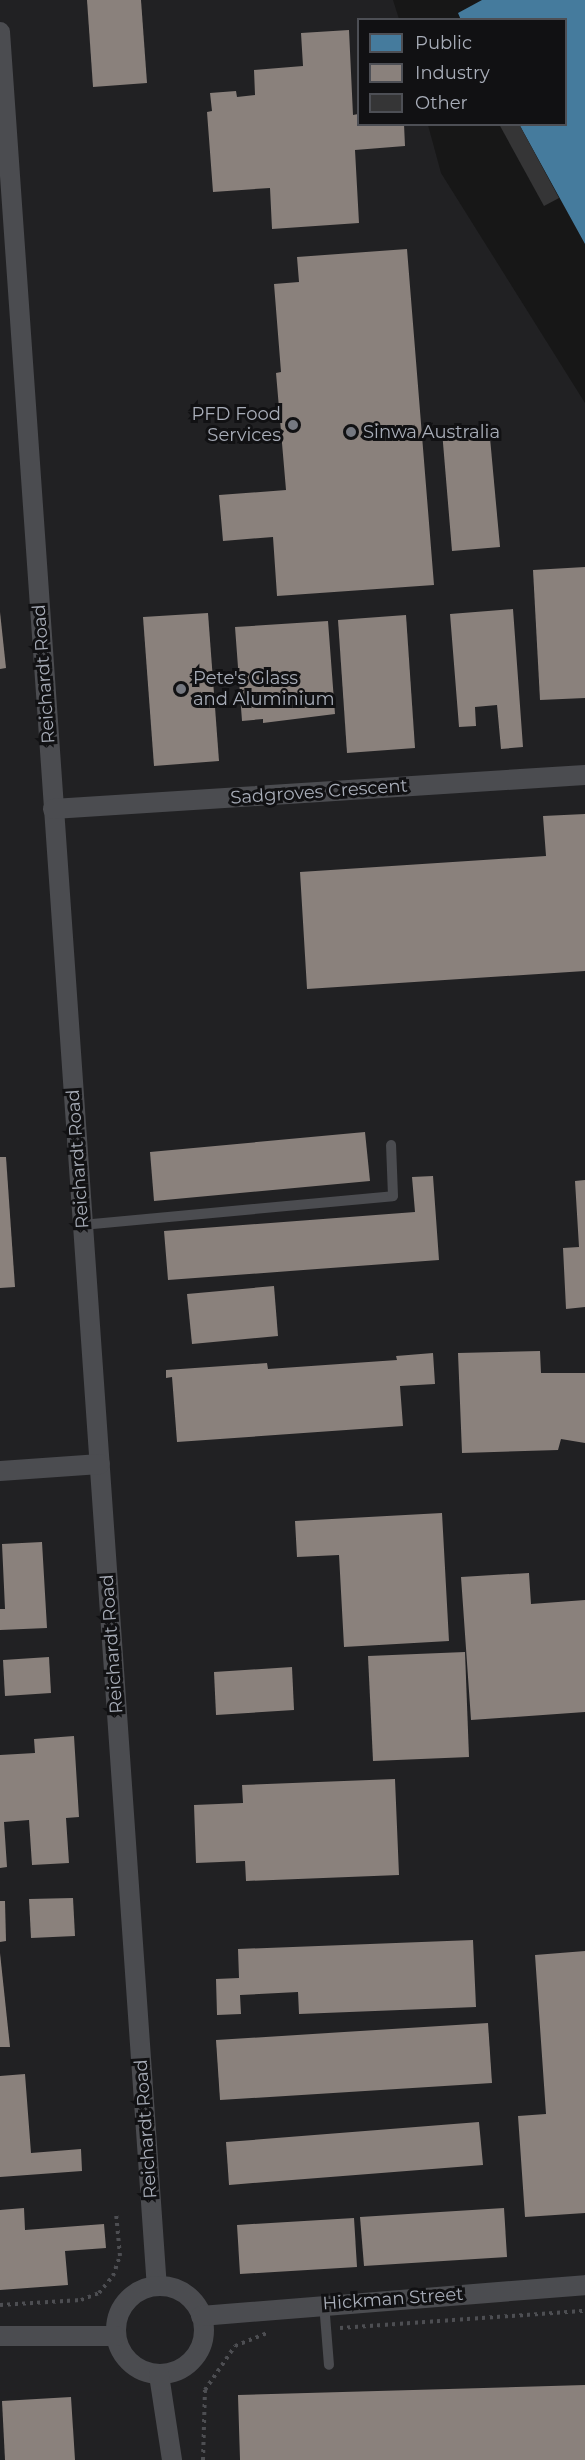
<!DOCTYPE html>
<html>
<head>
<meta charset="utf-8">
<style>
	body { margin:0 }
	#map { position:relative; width:585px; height:2460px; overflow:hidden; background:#171717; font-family:Montserrat,sans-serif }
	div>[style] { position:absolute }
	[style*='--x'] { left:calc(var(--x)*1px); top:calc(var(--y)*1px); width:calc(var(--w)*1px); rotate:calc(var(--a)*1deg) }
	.built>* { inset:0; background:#212123 }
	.public>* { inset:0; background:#457b9d }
	.industry>* { inset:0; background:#8a817c }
	.building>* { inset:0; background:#353536 }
	.path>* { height:4px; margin-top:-2px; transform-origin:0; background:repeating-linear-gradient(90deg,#4d4e52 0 3px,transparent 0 7.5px) }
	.lane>* { height:10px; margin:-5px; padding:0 5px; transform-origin:5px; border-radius:5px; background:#4b4c50 }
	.street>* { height:20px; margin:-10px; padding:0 10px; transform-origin:10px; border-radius:10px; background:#4b4c50 }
	.street>.ring { margin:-10px; padding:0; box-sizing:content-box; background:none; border:20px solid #4b4c50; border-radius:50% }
	.dots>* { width:16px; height:16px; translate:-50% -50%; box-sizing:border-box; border:3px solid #111113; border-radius:50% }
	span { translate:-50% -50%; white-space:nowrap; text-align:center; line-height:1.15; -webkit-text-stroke:6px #111113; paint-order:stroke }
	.poi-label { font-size:18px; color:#a8adb8 }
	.right { translate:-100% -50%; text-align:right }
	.left { translate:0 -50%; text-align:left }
	.street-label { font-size:18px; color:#a8adb8 }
	.legend { position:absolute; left:357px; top:18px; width:210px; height:108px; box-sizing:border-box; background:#111113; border:2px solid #4d4f55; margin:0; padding:8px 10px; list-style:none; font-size:18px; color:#a8adb8 }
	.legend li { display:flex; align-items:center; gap:12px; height:30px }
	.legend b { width:30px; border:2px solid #4d4f55 }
</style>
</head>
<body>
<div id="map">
	<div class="built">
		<div style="clip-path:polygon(0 0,393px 0,399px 19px,358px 20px,358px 124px,428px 125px,441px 173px,585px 403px,585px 2460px,0 2460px)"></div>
	</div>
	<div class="public">
		<div style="clip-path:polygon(482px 0,585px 0,585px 244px,519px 124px,566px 124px,566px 20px,461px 20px,458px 13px)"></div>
	</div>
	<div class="industry">
		<div style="clip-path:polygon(87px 0,141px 0,147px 83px,93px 87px)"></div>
		<div style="clip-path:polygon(349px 30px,353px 115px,358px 114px,358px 124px,404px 124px,405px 146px,355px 150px,359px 223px,272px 229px,270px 188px,213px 192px,207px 112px,212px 111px,210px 93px,236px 91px,237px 97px,255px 95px,254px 70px,303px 66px,301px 33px)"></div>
		<div style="clip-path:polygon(407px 249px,434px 585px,277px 596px,273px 537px,223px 541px,219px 495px,286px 490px,276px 373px,281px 372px,274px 284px,299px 282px,297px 257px)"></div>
		<div style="clip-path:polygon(489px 427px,500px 547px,452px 551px,442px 431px)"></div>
		<div style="clip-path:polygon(585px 567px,585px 698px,540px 700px,533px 570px)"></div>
		<div style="clip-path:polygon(513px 609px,523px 747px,501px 749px,497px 705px,475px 707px,476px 726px,459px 727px,450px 614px)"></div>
		<div style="clip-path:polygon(0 612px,6px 668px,0 669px)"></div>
		<div style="clip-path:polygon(208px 613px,219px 761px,154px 766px,143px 617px)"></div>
		<div style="clip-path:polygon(406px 615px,415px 748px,347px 753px,338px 620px)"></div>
		<div style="clip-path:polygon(328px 621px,335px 714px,263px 723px,263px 719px,242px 721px,235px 627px)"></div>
		<div style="clip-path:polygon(585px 814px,585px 971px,307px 989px,300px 872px,546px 856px,543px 816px)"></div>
		<div style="clip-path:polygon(365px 1132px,370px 1181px,154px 1201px,150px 1152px)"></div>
		<div style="clip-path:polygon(0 1157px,6px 1157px,15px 1287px,0 1288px)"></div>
		<div style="clip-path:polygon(433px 1176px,439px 1260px,168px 1280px,164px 1231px,415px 1212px,412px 1177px)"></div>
		<div style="clip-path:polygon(585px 1180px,585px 1307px,566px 1309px,563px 1248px,579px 1247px,575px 1181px)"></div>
		<div style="clip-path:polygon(274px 1286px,278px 1336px,192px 1344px,187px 1294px)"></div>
		<div style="clip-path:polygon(540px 1351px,541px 1373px,585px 1373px,585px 1443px,561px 1439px,558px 1450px,462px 1453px,458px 1353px)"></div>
		<div style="clip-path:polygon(433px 1353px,435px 1384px,400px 1386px,403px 1426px,177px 1442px,172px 1377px,166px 1378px,166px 1370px,267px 1363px,268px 1369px,397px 1360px,396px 1356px)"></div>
		<div style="clip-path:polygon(442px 1513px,449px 1641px,344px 1647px,339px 1555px,297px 1557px,295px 1521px)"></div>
		<div style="clip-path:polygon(42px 1542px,47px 1628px,0 1630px,0 1609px,5px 1609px,2px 1544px)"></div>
		<div style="clip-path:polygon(529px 1573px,531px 1604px,585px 1600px,585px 1712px,471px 1720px,461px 1577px)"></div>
		<div style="clip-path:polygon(465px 1652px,469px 1757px,373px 1761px,368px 1656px)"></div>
		<div style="clip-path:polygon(49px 1657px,51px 1693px,5px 1696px,3px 1660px)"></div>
		<div style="clip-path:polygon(292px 1667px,294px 1710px,216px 1715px,214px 1672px)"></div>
		<div style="clip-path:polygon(74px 1736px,79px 1817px,66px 1818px,69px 1863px,32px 1865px,29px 1820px,4px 1822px,7px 1867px,0 1868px,0 1755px,35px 1753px,34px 1739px)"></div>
		<div style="clip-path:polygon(395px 1779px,399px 1875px,246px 1881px,245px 1861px,196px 1863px,194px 1805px,243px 1803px,242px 1785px)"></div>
		<div style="clip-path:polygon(73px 1898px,75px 1936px,31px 1938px,29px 1899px)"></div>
		<div style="clip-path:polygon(0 1901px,5px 1901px,6px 1941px,0 1942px)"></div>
		<div style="clip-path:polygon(473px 1940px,476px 2007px,299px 2014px,298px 1992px,240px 1995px,241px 2014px,217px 2015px,216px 1979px,239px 1978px,238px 1949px)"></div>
		<div style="clip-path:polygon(585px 1951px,585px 2213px,525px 2217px,518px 2116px,546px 2114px,535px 1955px)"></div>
		<div style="clip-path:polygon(0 1953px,10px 2047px,0 2047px)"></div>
		<div style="clip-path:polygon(488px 2023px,492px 2083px,220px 2100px,216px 2040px)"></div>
		<div style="clip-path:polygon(25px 2074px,31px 2153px,81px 2149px,82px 2171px,0 2177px,0 2076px)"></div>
		<div style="clip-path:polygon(479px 2122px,483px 2165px,229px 2185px,226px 2142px)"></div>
		<div style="clip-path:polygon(24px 2208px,25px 2230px,104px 2224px,106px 2248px,65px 2251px,68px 2285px,0 2290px,0 2210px)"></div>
		<div style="clip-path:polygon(504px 2208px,507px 2257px,364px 2266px,360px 2217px)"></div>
		<div style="clip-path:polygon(354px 2218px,357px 2267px,240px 2274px,237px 2225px)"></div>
		<div style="clip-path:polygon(585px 2385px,585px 2460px,240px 2460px,238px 2395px)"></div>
		<div style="clip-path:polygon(71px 2397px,75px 2460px,5px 2460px,2px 2401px)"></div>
	</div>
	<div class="building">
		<div style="clip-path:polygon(499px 124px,519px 124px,559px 198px,544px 206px)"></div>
	</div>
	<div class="path">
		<div style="--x:0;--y:2305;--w:81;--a:-3.5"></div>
		<div style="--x:81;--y:2300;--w:19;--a:-21"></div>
		<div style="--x:99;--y:2293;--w:22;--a:-51"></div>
		<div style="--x:113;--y:2276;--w:21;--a:-71"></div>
		<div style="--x:120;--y:2256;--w:43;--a:-95.3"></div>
		<div style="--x:340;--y:2328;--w:246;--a:-4"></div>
		<div style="--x:203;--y:2460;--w:70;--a:-88.4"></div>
		<div style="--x:205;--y:2390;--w:53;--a:-55.7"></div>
		<div style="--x:235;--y:2346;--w:35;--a:-22"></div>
	</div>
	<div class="lane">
		<div style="--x:82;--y:1225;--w:312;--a:-5.3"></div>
		<div style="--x:393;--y:1196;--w:51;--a:-92.2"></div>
		<div style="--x:324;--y:2303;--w:62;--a:85.4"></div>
	</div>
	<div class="street">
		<div style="--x:0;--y:32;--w:2259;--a:86.02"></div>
		<div style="--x:53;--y:809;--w:533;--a:-3.66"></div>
		<div style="--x:0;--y:1471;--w:100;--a:-4"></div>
		<div class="ring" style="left:116px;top:2286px;width:68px;height:68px"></div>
		<div style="--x:201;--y:2316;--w:385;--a:-4.6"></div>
		<div style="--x:0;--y:2336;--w:116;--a:0"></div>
		<div style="--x:159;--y:2375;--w:86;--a:81.3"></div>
	</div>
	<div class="dots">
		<div style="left:293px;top:425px;background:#757880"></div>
		<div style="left:351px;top:432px;background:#757880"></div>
		<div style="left:181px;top:689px;background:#757880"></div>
	</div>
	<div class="poi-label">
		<span class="right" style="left:281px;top:425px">PFD Food<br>Services</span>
		<span class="left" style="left:363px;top:432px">Sinwa Australia</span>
		<span class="left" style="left:193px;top:689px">Pete's Glass<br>and Aluminium</span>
	</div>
	<div class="street-label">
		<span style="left:44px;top:674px;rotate:-94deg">Reichardt Road</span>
		<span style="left:319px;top:792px;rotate:-4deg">Sadgroves Crescent</span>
		<span style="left:78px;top:1159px;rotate:-94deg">Reichardt Road</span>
		<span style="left:112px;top:1644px;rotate:-94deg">Reichardt Road</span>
		<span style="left:146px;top:2129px;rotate:-94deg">Reichardt Road</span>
		<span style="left:393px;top:2299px;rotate:-4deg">Hickman Street</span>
	</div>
	<ul class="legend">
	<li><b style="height:16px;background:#457b9d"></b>Public</li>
	<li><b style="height:16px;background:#8a817c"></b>Industry</li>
	<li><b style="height:16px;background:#353536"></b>Other</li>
	</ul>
</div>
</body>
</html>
